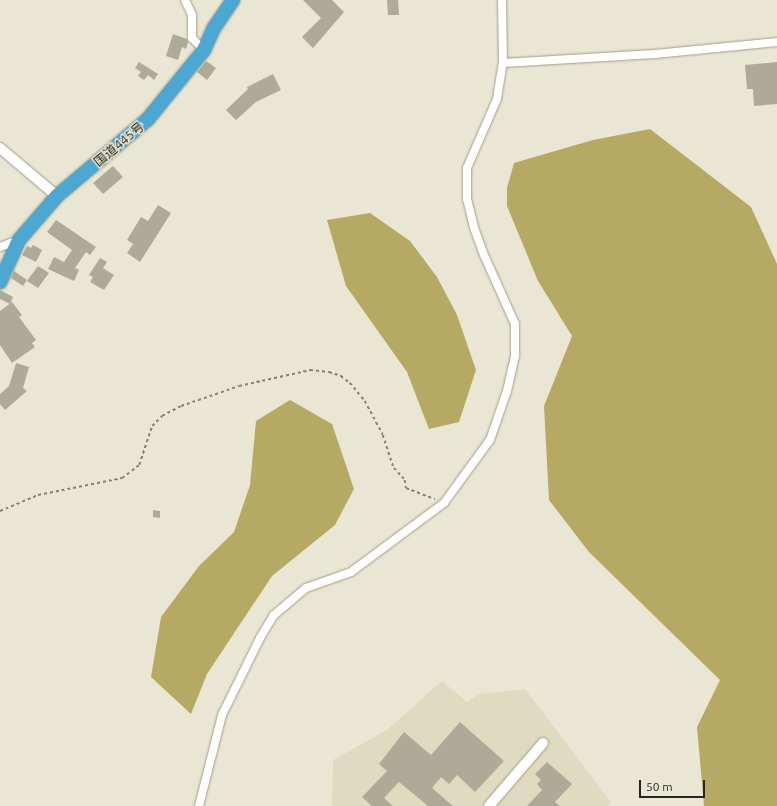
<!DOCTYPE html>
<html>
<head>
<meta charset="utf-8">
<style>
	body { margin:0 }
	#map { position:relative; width:777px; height:806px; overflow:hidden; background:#e9e6d3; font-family:Ubuntu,"Noto Sans JP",sans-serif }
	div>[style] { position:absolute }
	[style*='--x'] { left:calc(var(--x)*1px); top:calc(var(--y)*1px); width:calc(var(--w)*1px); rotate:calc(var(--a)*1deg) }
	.built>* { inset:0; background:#dfdbc0 }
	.forest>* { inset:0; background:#b5a963 }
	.building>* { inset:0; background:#adaa98 }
	.path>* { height:1.5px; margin-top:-0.75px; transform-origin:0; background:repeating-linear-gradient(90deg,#848275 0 3px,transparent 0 6px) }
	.roads { filter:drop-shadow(0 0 1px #a19e8c) drop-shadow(0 0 1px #a19e8c) }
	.minor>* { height:8px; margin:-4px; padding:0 4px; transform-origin:4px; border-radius:4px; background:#fff }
	.tertiary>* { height:10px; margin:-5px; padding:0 5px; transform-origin:5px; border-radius:5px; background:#fff }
	.trunk>* { height:14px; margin:-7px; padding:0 7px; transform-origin:7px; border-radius:7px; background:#4ca7d2 }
	span { translate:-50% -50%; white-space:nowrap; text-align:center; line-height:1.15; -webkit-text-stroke:3px #e9e6d3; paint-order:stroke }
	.street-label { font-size:13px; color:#25241d }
	.scale { position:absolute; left:639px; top:780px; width:66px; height:18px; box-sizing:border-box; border:2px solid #25241d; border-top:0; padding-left:5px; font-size:12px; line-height:14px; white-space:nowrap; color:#25241d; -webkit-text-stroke:3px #e9e6d3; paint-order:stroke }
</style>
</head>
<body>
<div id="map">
	<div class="built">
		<div style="clip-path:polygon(442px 681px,467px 702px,479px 694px,525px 689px,611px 802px,608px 806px,332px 806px,333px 760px,387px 730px)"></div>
	</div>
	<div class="forest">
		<div style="clip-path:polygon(650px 129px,751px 207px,777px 264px,777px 806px,704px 806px,697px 727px,720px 680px,589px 552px,549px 500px,544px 406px,572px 336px,538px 281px,507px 206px,507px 188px,514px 163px,593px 140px)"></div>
		<div style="clip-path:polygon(370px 213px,410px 241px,437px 277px,457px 315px,476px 370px,459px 422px,429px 429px,407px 372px,346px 286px,327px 220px)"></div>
		<div style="clip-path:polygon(290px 400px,332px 424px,354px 489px,335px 525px,272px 576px,207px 674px,191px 714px,151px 677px,161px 617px,199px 566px,234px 532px,250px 485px,256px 421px)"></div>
	</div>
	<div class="building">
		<div style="clip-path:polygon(303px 0,332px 0,344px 12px,313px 48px,302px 37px,321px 18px)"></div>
		<div style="clip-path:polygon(387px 0,398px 0,399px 15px,388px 15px)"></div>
		<div style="clip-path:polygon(173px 34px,187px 39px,188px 42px,186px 49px,182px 47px,178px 60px,166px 56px)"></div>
		<div style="clip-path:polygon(206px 61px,216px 68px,207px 80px,197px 72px)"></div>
		<div style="clip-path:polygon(139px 62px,158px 74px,154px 80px,148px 75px,144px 80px,138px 76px,141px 72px,135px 68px)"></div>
		<div style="clip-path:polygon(777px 62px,777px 104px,754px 106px,753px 89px,747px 89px,745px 65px)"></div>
		<div style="clip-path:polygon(273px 74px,281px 90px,256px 102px,236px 120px,226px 110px,248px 89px,247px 87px)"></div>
		<div style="clip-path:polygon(113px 166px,123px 177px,103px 194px,93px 183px)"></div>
		<div style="clip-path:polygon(158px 205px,171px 213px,140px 262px,127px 253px,133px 244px,127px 240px,141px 217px,148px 221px)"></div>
		<div style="clip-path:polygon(56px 220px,96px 247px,90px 255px,86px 252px,75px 268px,79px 270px,74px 281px,48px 269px,54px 257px,64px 262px,72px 250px,47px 232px)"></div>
		<div style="clip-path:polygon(33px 245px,42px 250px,36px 262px,22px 255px,27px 246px,31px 248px)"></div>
		<div style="clip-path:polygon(100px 258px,107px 262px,103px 268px,114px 275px,104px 290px,90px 282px,93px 277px,89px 275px)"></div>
		<div style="clip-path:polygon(38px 266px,49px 273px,38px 288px,27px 281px)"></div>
		<div style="clip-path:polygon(14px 271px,27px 280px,23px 286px,11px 278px)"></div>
		<div style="clip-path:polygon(0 290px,13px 297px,10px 304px,0 299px)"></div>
		<div style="clip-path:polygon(12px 302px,22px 315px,19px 317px,36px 340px,32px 343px,35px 347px,12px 363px,0 345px,0 311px)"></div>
		<div style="clip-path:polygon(16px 363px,29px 367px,23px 388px,27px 391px,5px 410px,0 404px,0 394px,9px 386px)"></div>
		<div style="clip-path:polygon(153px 510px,160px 511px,160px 518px,153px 517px)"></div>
		<div style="clip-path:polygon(460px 722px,504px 761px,475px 792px,457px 775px,449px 784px,441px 777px,432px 788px,453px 806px,428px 806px,399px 782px,384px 798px,393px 806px,372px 806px,362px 797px,387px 771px,379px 764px,404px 732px,431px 755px)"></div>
		<div style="clip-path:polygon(547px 762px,572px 784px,555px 802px,560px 806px,527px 806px,542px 790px,537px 784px,541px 780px,535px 774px)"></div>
	</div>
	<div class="path">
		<div style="--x:0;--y:511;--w:41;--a:-22.8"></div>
		<div style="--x:38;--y:495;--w:86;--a:-11.4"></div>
		<div style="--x:122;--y:478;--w:21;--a:-37"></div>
		<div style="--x:139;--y:465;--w:41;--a:-71.6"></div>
		<div style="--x:152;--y:426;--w:14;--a:-45"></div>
		<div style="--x:162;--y:416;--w:21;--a:-28"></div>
		<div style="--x:181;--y:406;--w:61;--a:-19"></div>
		<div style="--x:239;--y:386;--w:73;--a:-12.7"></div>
		<div style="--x:310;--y:370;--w:19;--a:6"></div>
		<div style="--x:329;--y:372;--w:13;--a:18"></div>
		<div style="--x:341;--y:376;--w:11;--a:38"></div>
		<div style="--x:350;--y:383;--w:23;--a:50"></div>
		<div style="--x:365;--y:401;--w:38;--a:62"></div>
		<div style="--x:383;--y:435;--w:35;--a:72"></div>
		<div style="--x:394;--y:468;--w:16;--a:47"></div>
		<div style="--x:405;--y:480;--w:8;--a:83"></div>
		<div style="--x:406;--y:488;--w:31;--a:21"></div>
	</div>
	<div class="roads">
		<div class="minor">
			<div style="--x:185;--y:0;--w:17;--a:65"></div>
			<div style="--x:192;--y:15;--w:23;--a:90"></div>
			<div style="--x:192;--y:38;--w:17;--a:45"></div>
			<div style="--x:503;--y:63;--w:152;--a:-3.4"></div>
			<div style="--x:655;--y:54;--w:123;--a:-5.6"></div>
			<div style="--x:0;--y:247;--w:19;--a:-21"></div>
			<div style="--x:199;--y:806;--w:94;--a:-75.8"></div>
			<div style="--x:222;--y:715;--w:86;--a:-63.7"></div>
			<div style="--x:260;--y:638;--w:27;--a:-59"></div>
			<div style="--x:274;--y:615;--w:42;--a:-40.2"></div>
			<div style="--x:306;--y:588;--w:48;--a:-19.6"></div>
			<div style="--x:351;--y:572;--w:116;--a:-36.6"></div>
			<div style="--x:444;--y:503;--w:78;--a:-53.9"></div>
			<div style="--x:490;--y:440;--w:52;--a:-70.9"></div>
			<div style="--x:507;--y:391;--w:37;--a:-77"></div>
			<div style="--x:515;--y:355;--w:31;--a:-90"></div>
			<div style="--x:515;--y:324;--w:76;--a:-114.2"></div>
			<div style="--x:484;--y:255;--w:30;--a:-110"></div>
			<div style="--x:474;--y:227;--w:29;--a:-104"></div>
			<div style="--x:467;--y:199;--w:31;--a:-90"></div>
			<div style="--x:467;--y:168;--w:75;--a:-66.5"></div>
			<div style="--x:497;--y:99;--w:36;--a:-81"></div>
			<div style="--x:503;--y:63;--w:63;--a:-90.9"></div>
		</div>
		<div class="tertiary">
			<div style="--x:0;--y:148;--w:75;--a:40.1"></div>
			<div style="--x:489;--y:806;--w:83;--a:-49.4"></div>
		</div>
		<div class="trunk">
			<div style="--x:0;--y:282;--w:46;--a:-65.7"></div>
			<div style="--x:19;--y:240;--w:58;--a:-49.2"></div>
			<div style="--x:57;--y:196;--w:119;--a:-40.2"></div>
			<div style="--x:148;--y:119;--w:89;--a:-50.9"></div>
			<div style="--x:204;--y:50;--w:24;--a:-66"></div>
			<div style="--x:214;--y:28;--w:34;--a:-56"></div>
		</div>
	</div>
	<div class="street-label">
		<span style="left:119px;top:144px;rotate:-40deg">国道445号</span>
	</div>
	<div class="scale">50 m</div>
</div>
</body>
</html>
